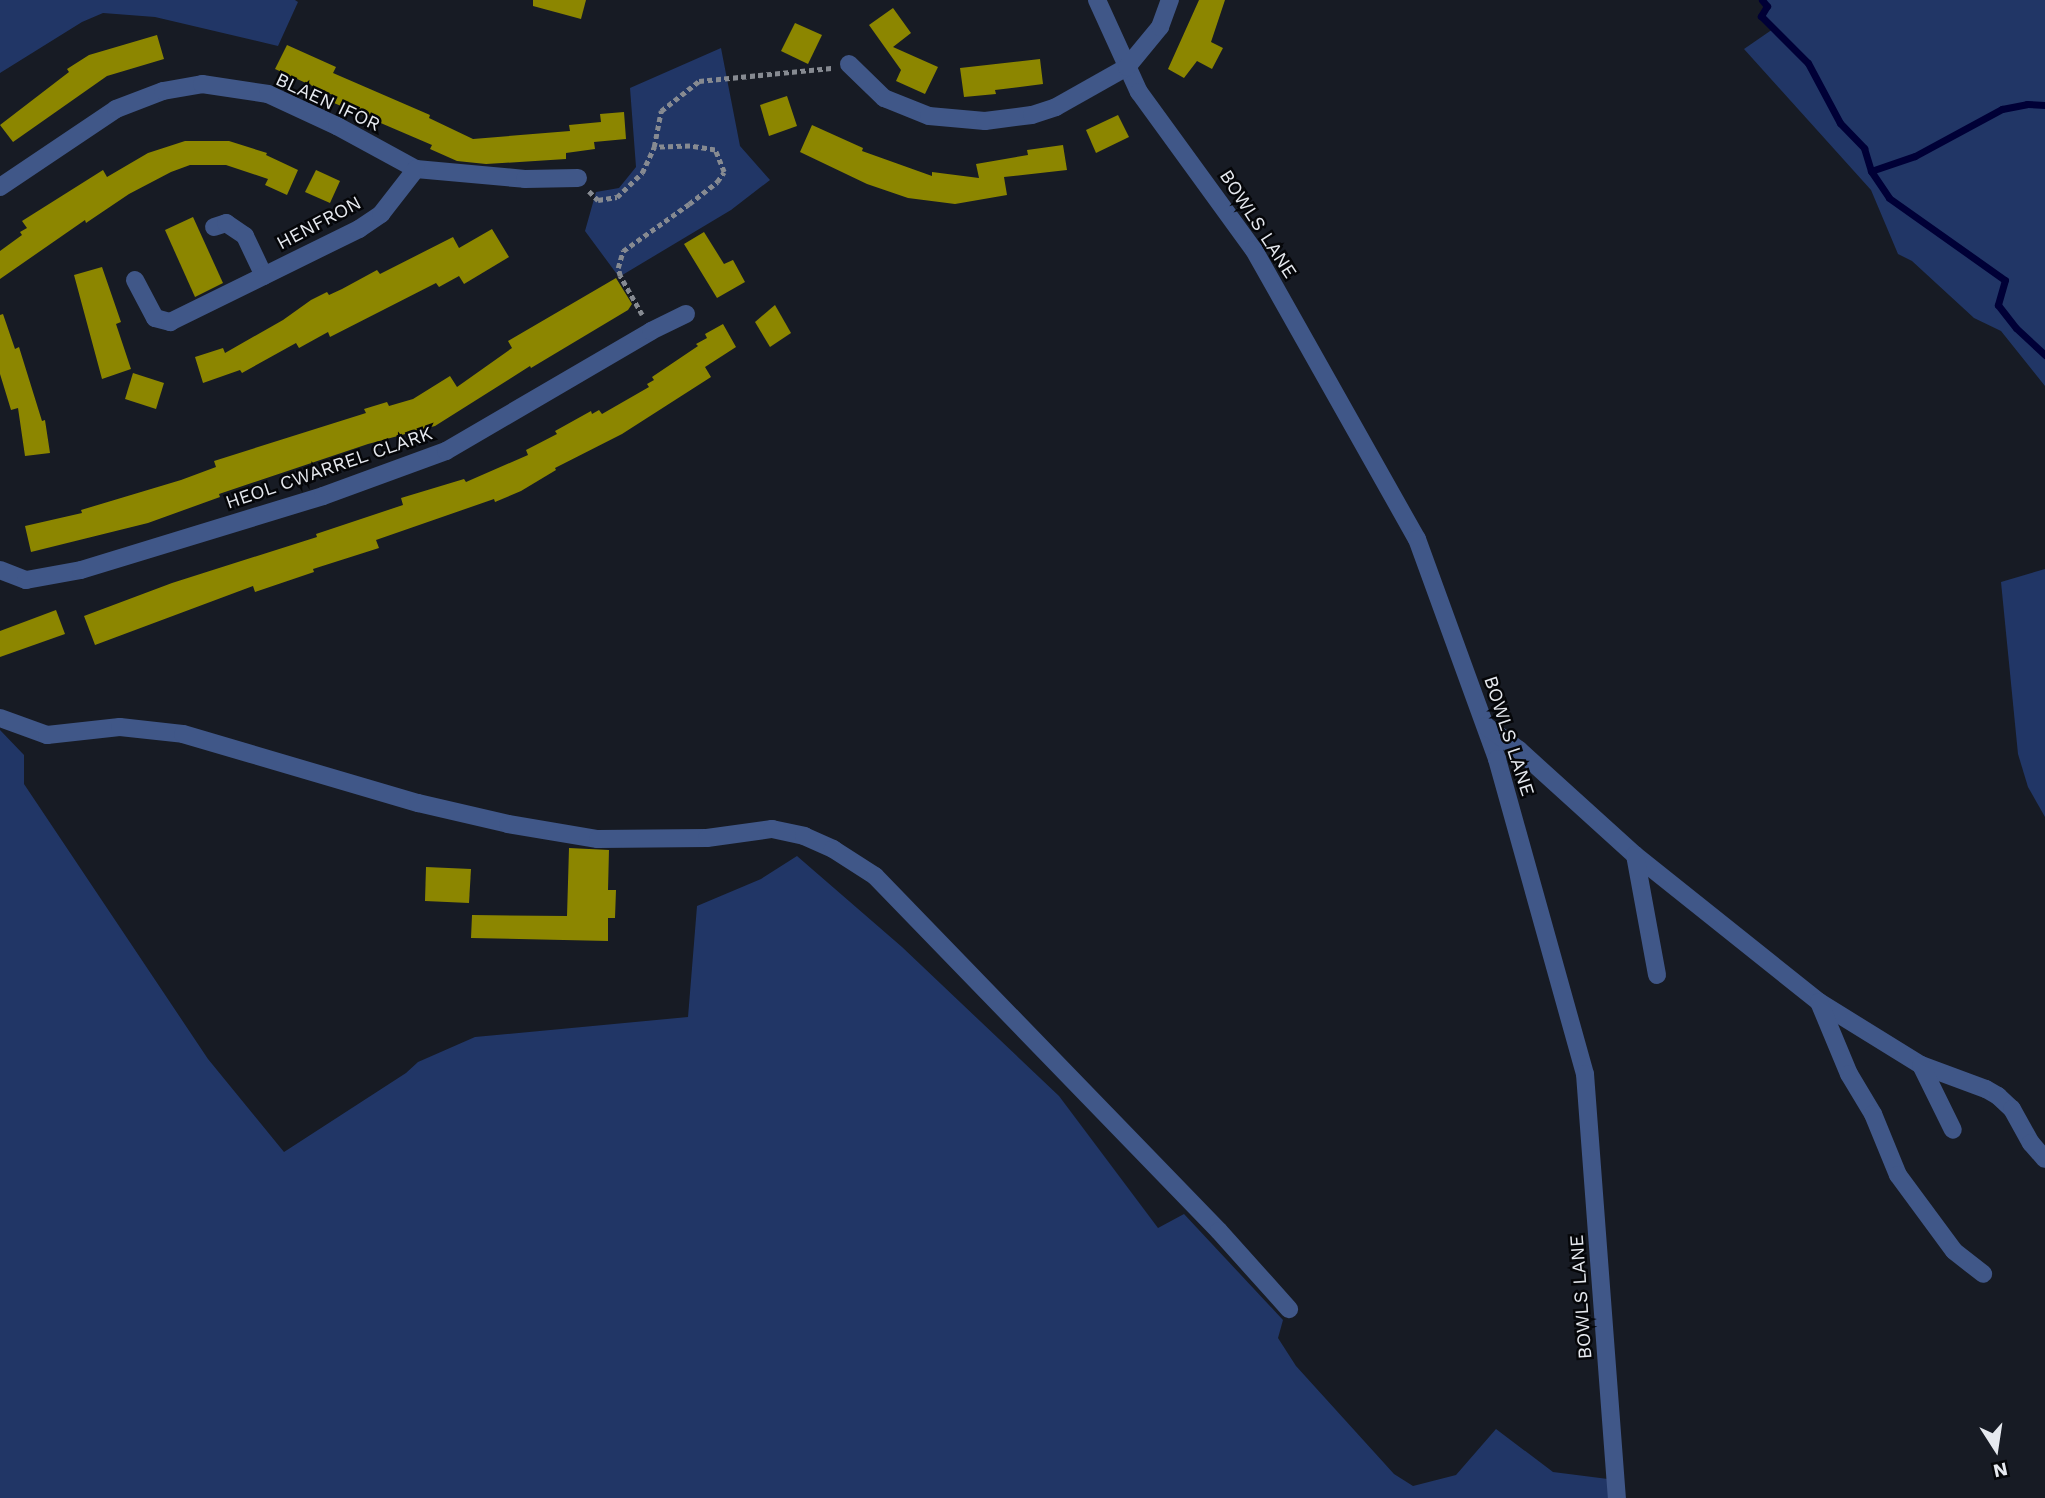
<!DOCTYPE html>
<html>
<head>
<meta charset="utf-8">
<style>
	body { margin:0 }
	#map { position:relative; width:2045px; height:1498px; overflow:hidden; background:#171b24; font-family:"Work Sans",sans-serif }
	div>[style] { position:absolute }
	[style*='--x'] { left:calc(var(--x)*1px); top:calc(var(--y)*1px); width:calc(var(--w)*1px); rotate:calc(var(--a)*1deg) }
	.green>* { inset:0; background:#213666 }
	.stream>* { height:7px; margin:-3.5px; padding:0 3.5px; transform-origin:3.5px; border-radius:3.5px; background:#000036 }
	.building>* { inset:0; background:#8c8600 }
	.path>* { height:4.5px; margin-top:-2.25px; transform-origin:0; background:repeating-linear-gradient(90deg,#868a91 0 5px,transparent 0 8.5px) }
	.minor>* { height:18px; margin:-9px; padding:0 9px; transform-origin:9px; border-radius:9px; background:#405788 }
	span { translate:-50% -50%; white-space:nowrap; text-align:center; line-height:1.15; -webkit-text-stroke:5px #050609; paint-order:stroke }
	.street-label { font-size:19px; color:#e6e9ef }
	.north { position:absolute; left:1961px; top:1414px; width:70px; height:70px; -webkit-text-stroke:5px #050609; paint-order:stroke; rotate:168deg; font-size:19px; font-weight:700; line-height:28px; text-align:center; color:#e6e9ef }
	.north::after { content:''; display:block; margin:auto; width:24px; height:32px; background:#e6e9ef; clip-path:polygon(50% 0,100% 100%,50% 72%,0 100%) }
</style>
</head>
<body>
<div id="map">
	<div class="green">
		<div style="clip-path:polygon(0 0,295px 0,298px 2px,278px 46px,155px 17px,103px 13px,82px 22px,0 73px)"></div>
		<div style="clip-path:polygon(1762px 0,2045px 0,2045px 386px,2001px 331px,1974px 318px,1912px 261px,1898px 254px,1871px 190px,1744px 49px,1773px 29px,1761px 16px,1767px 6px)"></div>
		<div style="clip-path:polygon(721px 48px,740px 146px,770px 180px,731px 210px,619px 277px,585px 231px,596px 192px,619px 188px,636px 167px,630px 88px)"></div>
		<div style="clip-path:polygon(2045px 569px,2045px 817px,2028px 787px,2018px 754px,2001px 582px)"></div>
		<div style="clip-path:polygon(0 730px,24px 755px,24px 784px,208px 1059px,284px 1152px,406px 1073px,418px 1062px,475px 1037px,688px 1017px,697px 906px,761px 879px,797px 856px,902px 947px,1059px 1096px,1158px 1228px,1184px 1214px,1283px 1320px,1278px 1338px,1296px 1366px,1394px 1474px,1413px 1486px,1456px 1475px,1496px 1429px,1553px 1472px,1608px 1479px,1610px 1498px,0 1498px)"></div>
	</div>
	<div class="stream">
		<div style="--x:1762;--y:0;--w:8;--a:50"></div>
		<div style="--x:1767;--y:6;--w:12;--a:121"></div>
		<div style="--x:1761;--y:16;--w:66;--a:45"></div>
		<div style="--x:1808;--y:63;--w:68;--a:61.9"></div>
		<div style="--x:1840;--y:123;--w:35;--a:46"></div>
		<div style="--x:1864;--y:148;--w:24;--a:73"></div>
		<div style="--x:1871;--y:171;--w:32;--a:56"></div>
		<div style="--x:1889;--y:198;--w:142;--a:35.3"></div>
		<div style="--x:2005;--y:280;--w:26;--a:106"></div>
		<div style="--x:1998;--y:305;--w:29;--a:52"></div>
		<div style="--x:2016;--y:328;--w:40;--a:43"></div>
		<div style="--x:1871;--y:171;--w:46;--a:-18.8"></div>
		<div style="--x:1915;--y:156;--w:99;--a:-28.4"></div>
		<div style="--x:2002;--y:109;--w:25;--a:-11"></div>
		<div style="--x:2027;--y:104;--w:18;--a:3"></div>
	</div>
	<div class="building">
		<div style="clip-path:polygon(533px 0,586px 0,581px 19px,533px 6px)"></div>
		<div style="clip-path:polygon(1199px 0,1225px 0,1211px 42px,1223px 48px,1212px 69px,1197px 61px,1184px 78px,1168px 69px)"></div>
		<div style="clip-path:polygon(893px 8px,911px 33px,893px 47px,938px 67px,925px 94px,896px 81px,901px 70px,869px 25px)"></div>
		<div style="clip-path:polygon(795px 23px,822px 35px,808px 64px,781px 51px)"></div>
		<div style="clip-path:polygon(157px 35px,164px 59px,107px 76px,13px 142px,0 125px,69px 72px,67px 69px,89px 55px)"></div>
		<div style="clip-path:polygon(287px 45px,336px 67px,333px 73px,430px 115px,429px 118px,473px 139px,570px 131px,569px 125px,601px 122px,600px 114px,624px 112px,626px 139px,594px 142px,595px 149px,566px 153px,566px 159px,486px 164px,457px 161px,430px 149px,432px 145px,334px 103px,337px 97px,275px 69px)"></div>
		<div style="clip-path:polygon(1040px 59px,1043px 84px,995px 90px,996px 94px,964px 97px,960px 68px)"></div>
		<div style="clip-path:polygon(787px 96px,797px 126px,769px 136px,760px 105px)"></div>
		<div style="clip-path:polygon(1118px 115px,1129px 137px,1096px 153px,1086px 130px)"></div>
		<div style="clip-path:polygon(812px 125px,863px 148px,862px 151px,932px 176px,932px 172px,979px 178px,976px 164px,1028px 155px,1027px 150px,1063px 145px,1067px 170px,1004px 177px,1007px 195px,955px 204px,908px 198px,867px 184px,800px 152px)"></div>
		<div style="clip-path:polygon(185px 141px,229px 141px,267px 153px,266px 155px,298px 170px,287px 195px,265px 185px,268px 179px,226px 165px,190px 165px,171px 172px,129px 194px,86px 223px,85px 220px,0 279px,0 251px,22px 235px,20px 232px,27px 228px,22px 221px,103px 170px,107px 177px,148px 153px)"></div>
		<div style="clip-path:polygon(316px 170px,340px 181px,330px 203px,305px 192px)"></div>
		<div style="clip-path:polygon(193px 217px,223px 283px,195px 297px,165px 230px)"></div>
		<div style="clip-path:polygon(492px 229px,509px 257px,464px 284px,459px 276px,439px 287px,436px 283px,330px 337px,328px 332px,299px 348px,296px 343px,242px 373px,240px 370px,203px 383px,195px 357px,223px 348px,225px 353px,283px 320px,311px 300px,327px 292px,329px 295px,342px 289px,377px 270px,380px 274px,453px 237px,459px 248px)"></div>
		<div style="clip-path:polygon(704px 232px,724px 264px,733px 260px,745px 282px,717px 298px,684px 244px)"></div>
		<div style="clip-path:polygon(102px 267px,121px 322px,116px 324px,131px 369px,102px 379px,74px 275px)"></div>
		<div style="clip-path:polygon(616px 278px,632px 304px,628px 310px,531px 368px,530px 366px,435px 426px,368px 444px,219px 494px,220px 497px,148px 523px,31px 552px,25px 526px,82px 513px,81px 510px,181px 480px,216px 467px,214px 461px,366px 413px,364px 409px,387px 402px,389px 406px,413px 399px,450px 376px,457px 387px,512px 348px,508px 341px)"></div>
		<div style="clip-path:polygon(775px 305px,791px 333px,770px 347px,755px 322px)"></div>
		<div style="clip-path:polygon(3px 314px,15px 349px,19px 347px,42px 421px,45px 420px,50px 453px,25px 456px,18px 408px,11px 410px,0 374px,0 315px)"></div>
		<div style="clip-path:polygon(723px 324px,736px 347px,705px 367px,711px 377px,622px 434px,555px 468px,556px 470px,521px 491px,495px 502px,494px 499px,376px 540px,379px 548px,313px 569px,314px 572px,255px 592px,253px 586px,95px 645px,84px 616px,172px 583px,317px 537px,316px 534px,403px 505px,401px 498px,464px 479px,466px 482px,528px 455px,526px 450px,557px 434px,555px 431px,591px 411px,592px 414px,599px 410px,602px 414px,649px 387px,647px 384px,654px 380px,652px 377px,698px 346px,696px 344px,707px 338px,705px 334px)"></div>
		<div style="clip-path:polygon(133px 373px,164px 383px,156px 409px,125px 399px)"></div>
		<div style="clip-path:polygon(56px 610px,65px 634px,0 657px,0 631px)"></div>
		<div style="clip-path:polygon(569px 848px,609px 850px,608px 890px,616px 890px,615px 918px,608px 918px,608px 941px,471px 938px,472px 915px,567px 916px)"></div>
		<div style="clip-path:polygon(426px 867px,471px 869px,469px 903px,425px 901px)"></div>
	</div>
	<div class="path">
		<div style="--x:589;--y:191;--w:13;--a:45"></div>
		<div style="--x:598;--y:200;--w:19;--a:-9"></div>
		<div style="--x:617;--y:197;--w:35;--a:-44"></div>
		<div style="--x:642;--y:173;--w:29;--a:-65"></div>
		<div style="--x:654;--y:147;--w:37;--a:-79"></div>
		<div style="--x:661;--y:111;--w:48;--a:-38.3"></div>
		<div style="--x:699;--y:81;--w:133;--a:-5.6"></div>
		<div style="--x:642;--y:315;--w:45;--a:-119.4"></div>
		<div style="--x:620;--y:276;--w:8;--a:-104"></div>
		<div style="--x:618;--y:268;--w:18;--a:-74"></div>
		<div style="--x:623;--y:251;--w:81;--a:-35.5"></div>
		<div style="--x:689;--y:204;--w:36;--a:-38"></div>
		<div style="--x:717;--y:182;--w:12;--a:-55"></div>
		<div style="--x:724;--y:172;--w:24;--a:-112"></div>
		<div style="--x:715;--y:150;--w:25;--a:-171"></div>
		<div style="--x:690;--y:146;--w:36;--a:178"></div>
	</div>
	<div class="minor">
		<div style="--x:1097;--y:0;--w:101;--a:65.5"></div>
		<div style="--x:1139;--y:92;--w:195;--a:54"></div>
		<div style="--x:1254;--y:250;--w:332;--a:60.6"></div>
		<div style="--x:1417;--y:539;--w:234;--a:70"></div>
		<div style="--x:1497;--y:759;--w:327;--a:74.4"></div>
		<div style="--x:1585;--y:1074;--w:425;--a:85.7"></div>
		<div style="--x:849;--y:64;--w:49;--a:44.2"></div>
		<div style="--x:884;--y:98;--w:48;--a:21.8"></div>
		<div style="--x:929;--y:116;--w:56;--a:5.1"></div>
		<div style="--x:985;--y:121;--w:47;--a:-7.3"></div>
		<div style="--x:1032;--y:115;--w:25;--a:-18"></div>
		<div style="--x:1056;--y:107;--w:81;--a:-29.4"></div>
		<div style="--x:1127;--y:67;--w:52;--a:-50.5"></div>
		<div style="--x:1160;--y:27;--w:29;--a:-70"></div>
		<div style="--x:0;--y:187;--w:140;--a:-33.9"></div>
		<div style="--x:116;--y:109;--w:50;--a:-21"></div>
		<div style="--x:163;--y:91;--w:40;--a:-10"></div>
		<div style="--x:202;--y:84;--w:67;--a:8.6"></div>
		<div style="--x:268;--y:94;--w:76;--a:24.9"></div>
		<div style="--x:337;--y:126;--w:90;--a:28.6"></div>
		<div style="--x:416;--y:169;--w:109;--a:5.2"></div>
		<div style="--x:525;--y:179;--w:53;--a:-1.1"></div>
		<div style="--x:214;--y:227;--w:13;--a:-18"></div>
		<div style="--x:226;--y:223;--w:23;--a:34"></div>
		<div style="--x:245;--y:236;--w:44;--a:64.6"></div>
		<div style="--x:135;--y:280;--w:43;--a:62.2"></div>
		<div style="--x:155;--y:318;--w:16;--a:15"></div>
		<div style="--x:170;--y:322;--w:211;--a:-26.2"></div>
		<div style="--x:359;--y:229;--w:27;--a:-34"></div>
		<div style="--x:381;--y:214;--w:57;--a:-52.1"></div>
		<div style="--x:0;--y:570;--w:28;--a:21"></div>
		<div style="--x:26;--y:580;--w:56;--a:-10.3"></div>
		<div style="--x:81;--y:570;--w:253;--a:-17"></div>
		<div style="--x:323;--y:496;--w:131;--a:-20.1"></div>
		<div style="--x:446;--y:451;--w:238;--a:-30.3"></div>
		<div style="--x:651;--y:331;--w:39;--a:-26"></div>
		<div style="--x:0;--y:718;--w:50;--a:19.9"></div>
		<div style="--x:47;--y:735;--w:73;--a:-6.3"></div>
		<div style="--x:120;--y:727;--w:63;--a:6.3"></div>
		<div style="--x:183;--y:734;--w:245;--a:16.4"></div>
		<div style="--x:418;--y:803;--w:92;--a:13.1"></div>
		<div style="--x:508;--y:824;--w:91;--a:9.5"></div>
		<div style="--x:598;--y:839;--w:109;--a:-0.5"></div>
		<div style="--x:707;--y:838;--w:66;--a:-7.9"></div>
		<div style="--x:772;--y:829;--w:33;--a:12"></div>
		<div style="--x:804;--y:836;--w:32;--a:24"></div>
		<div style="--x:833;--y:849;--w:50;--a:32.7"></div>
		<div style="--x:875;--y:876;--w:494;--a:45.9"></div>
		<div style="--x:1219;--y:1231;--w:105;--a:48.1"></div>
		<div style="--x:1486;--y:726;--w:41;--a:36"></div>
		<div style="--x:1519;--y:750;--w:156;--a:42.2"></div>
		<div style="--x:1635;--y:855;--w:236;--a:38.6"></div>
		<div style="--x:1819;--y:1002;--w:120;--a:31.7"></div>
		<div style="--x:1921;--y:1065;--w:69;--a:20.3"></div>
		<div style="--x:1986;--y:1089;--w:14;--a:30"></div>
		<div style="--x:1998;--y:1096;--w:19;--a:43"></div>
		<div style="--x:2012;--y:1109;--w:39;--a:61"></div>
		<div style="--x:2031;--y:1143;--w:21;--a:49"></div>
		<div style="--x:1635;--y:855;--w:122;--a:79.6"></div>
		<div style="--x:1819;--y:1002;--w:78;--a:67.4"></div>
		<div style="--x:1849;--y:1074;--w:47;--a:59"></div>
		<div style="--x:1873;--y:1114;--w:66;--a:67.7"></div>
		<div style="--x:1898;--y:1175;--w:94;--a:53.6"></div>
		<div style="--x:1954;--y:1251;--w:37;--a:38"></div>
		<div style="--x:1921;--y:1065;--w:72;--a:63.8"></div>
	</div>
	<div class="street-label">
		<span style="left:328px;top:102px;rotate:25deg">BLAEN IFOR</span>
		<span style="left:319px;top:223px;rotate:-28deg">HENFRON</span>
		<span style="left:1258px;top:224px;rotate:57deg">BOWLS LANE</span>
		<span style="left:329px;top:468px;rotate:-19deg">HEOL CWARREL CLARK</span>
		<span style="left:1509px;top:736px;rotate:72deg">BOWLS LANE</span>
		<span style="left:1581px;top:1297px;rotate:-94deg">BOWLS LANE</span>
	</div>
	<div class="north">N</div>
</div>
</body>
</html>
